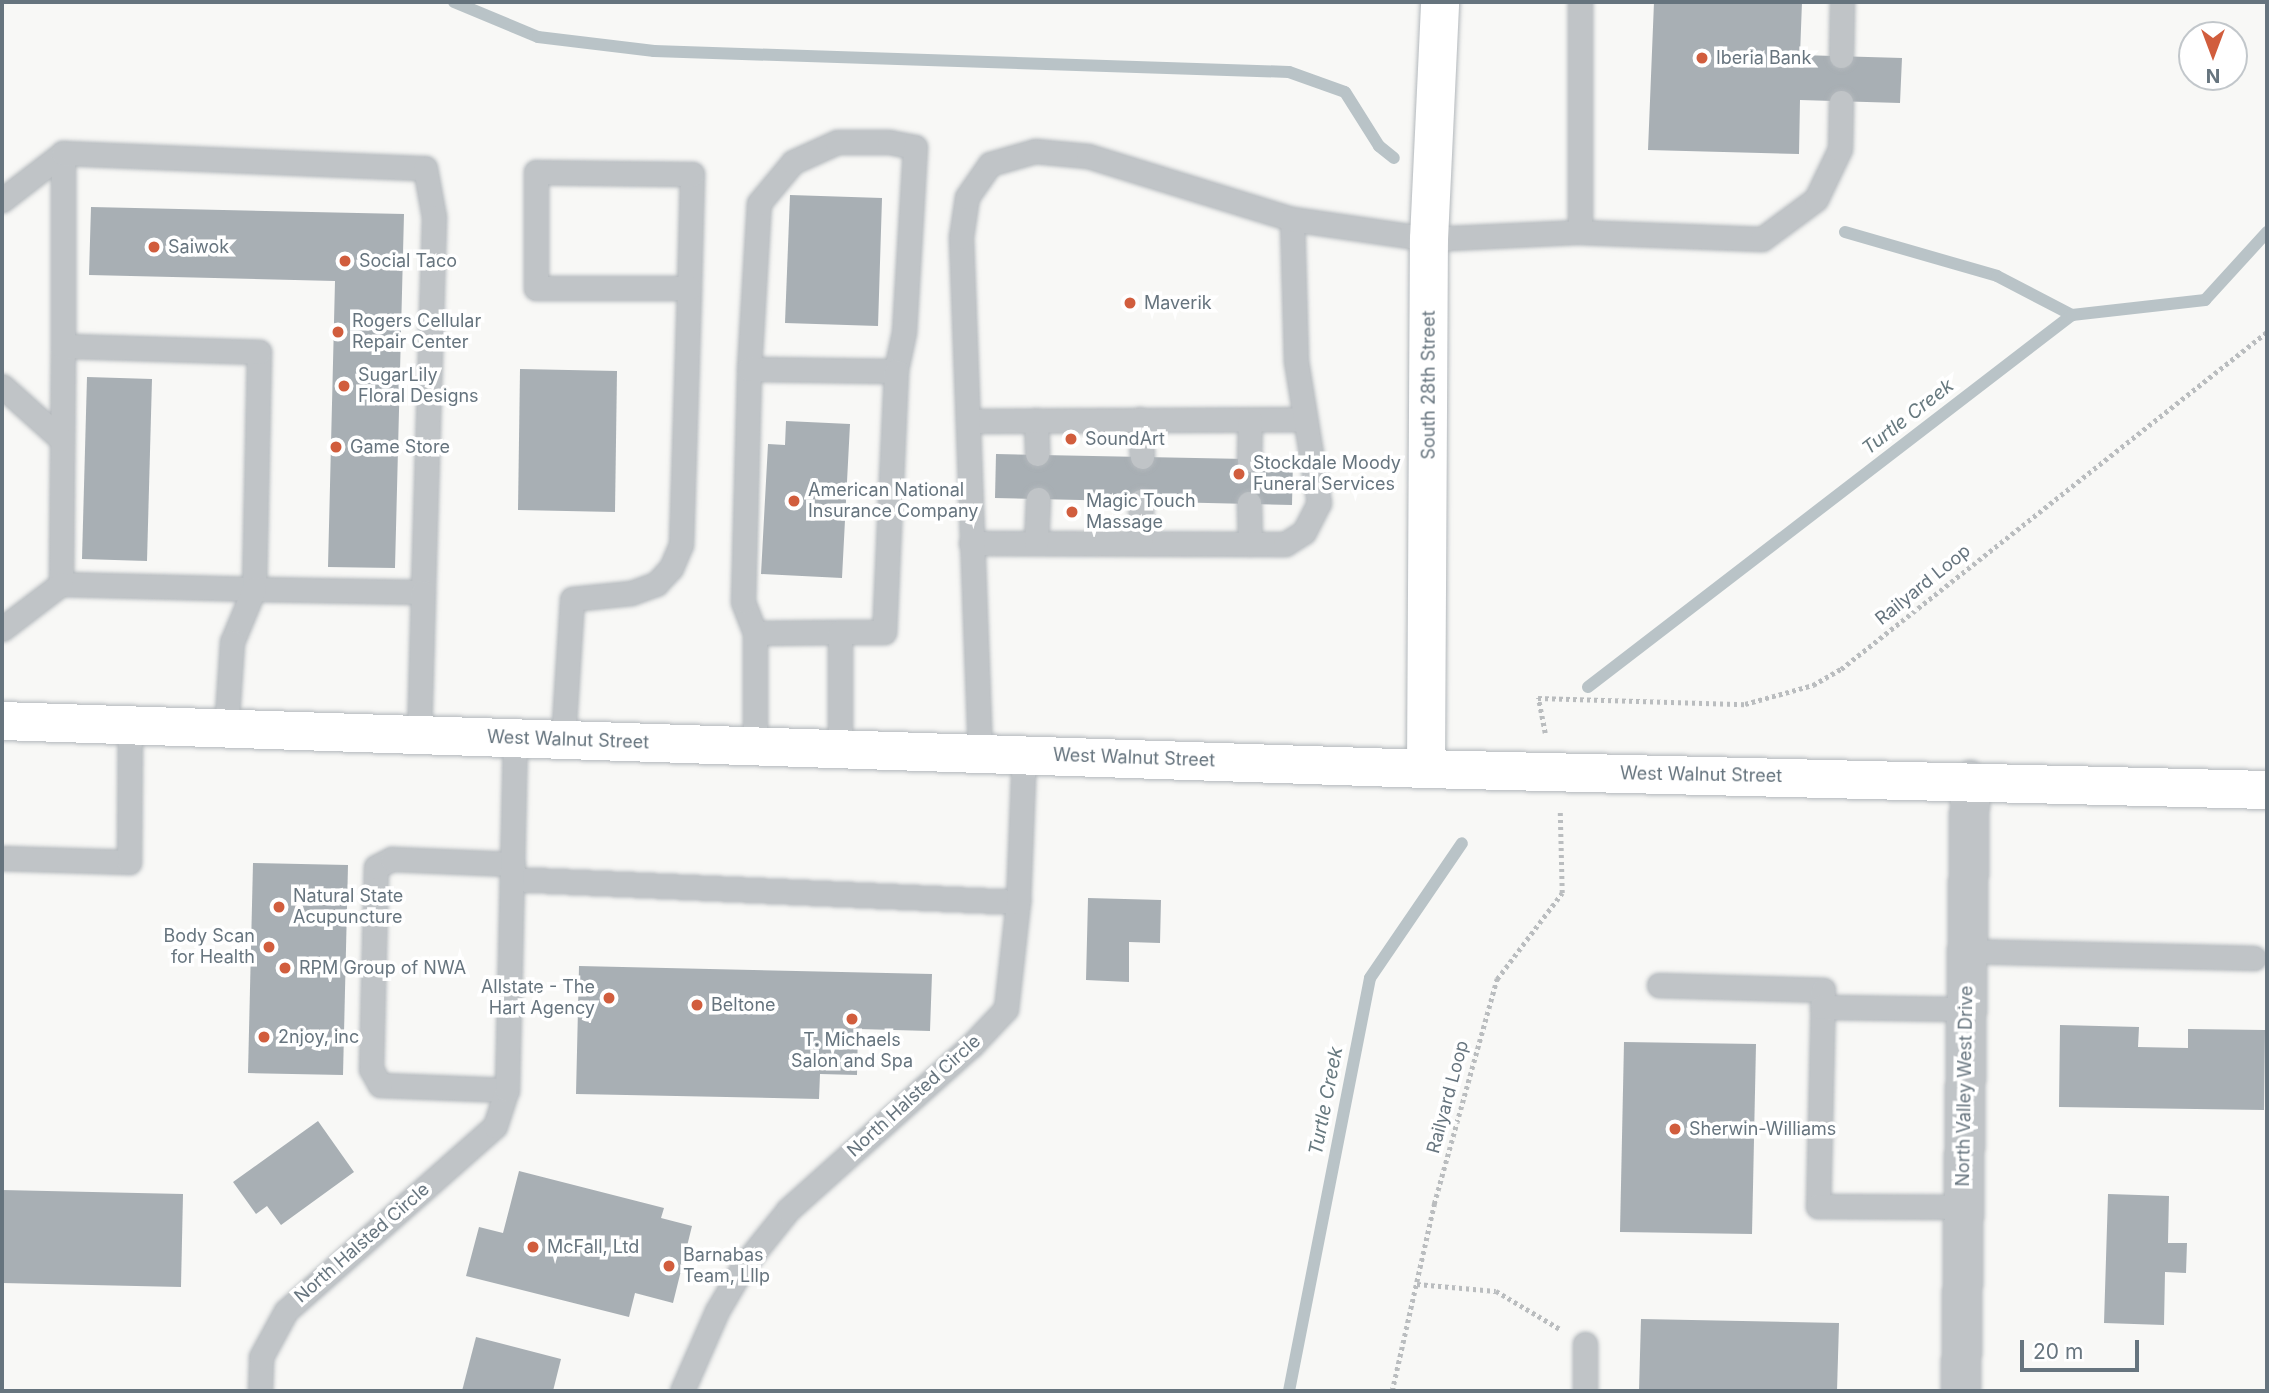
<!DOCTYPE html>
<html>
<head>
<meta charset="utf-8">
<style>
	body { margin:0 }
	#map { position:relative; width:2269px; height:1393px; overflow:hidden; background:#f8f8f6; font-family:Inter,sans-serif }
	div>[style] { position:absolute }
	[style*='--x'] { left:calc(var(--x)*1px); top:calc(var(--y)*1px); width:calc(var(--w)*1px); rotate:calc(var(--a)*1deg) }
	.stream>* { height:12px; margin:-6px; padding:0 6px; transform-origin:6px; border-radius:6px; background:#b9c3c7 }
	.building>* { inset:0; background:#a8afb4 }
	.path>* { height:4.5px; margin-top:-2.25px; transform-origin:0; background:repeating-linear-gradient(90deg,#babdbf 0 3.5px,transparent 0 7px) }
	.roads { filter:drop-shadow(0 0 2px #b3b8bc) drop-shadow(0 0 2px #b3b8bc) }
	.lane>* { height:23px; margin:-11.5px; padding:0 11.5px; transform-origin:11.5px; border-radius:11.5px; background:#c0c4c7 }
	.street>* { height:38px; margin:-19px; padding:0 19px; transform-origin:19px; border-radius:19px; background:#c0c4c7 }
	.secondary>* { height:38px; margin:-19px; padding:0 19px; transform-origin:19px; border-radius:19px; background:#fff }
	.primary>* { height:38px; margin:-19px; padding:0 19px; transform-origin:19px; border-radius:19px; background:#fff }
	.dots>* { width:19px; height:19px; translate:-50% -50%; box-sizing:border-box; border:4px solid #fff; border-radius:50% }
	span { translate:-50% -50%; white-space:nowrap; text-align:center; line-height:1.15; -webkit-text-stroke:7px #fff; paint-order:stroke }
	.poi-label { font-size:18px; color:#66747e }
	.left { translate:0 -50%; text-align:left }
	.right { translate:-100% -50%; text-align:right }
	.street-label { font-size:18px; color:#66747e }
	.water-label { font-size:19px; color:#67797f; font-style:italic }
	.frame { position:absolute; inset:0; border:4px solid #66747e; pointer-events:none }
	.north { position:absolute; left:2178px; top:21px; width:70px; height:70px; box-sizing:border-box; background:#fff; border:2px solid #c2c7cb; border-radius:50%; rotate:180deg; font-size:19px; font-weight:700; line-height:28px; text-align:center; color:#66747e }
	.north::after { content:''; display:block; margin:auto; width:24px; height:32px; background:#d15d3d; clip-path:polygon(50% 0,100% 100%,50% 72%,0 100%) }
	.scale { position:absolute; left:2020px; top:1340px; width:119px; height:32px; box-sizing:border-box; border:4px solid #66747e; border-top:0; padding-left:9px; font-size:21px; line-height:24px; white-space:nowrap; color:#66747e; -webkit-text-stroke:5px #fff; paint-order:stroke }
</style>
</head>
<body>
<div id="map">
	<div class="stream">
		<div style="--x:454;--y:2;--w:91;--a:22.6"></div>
		<div style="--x:538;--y:37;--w:117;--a:6.9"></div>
		<div style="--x:654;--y:51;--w:635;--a:1.89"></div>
		<div style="--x:1289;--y:72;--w:59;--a:19.7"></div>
		<div style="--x:1345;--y:92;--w:64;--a:57.8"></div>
		<div style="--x:1379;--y:146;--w:19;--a:39"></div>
		<div style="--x:1845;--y:232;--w:158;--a:16.1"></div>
		<div style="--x:1997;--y:276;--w:85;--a:27.5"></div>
		<div style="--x:1588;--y:687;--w:610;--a:-37.55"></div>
		<div style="--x:2072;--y:315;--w:134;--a:-6.4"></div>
		<div style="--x:2205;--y:300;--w:92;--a:-47.6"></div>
		<div style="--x:1289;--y:1391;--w:421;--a:-78.9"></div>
		<div style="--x:1370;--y:978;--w:163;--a:-55.7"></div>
	</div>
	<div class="building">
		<div style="clip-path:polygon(1654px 2px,1802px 2px,1800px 55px,1902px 58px,1900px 103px,1800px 100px,1799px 154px,1648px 150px)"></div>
		<div style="clip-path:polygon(790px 195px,882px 198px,878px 326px,785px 323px)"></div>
		<div style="clip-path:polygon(91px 207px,404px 214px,395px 568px,328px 567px,335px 281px,89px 275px)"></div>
		<div style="clip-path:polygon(520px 369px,617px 371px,615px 512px,518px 510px)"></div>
		<div style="clip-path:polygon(87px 377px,152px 379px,147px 561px,82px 559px)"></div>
		<div style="clip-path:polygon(786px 421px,850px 424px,842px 578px,761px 574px,768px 444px,785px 445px)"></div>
		<div style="clip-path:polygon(996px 454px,1293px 460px,1292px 505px,995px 498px)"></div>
		<div style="clip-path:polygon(253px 863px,348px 865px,343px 1075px,248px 1073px)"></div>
		<div style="clip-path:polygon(1088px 898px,1161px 900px,1160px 943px,1129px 942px,1129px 982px,1086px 980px)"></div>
		<div style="clip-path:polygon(579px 966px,932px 974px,930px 1031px,858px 1029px,857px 1075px,820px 1074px,819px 1099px,576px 1094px)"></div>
		<div style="clip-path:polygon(2060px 1025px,2139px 1027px,2138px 1047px,2188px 1048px,2188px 1029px,2265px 1030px,2264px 1110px,2059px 1107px)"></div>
		<div style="clip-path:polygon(1624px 1042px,1756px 1044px,1752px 1234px,1620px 1232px)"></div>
		<div style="clip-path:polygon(318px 1121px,354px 1172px,281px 1225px,267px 1206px,256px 1214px,233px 1182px)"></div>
		<div style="clip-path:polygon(519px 1171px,664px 1208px,661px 1218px,692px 1226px,673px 1303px,635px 1293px,629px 1317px,466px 1276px,479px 1227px,503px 1233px)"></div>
		<div style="clip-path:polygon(2px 1190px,183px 1194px,181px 1287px,2px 1283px)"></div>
		<div style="clip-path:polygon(2108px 1194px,2169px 1196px,2168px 1243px,2187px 1243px,2186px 1273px,2165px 1272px,2164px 1325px,2104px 1323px)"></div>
		<div style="clip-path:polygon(1641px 1319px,1839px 1323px,1837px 1391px,1639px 1391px)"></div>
		<div style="clip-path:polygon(476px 1337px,561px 1359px,553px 1391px,462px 1391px)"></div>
	</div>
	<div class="path">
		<div style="--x:1545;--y:733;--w:36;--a:-101"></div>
		<div style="--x:1538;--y:698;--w:207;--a:1.7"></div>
		<div style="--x:1745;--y:704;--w:71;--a:-15.6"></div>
		<div style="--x:1813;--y:685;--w:32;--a:-30"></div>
		<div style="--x:1841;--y:669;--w:543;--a:-38.35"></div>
		<div style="--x:1417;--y:1284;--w:79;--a:5.1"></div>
		<div style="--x:1496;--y:1291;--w:74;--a:30.7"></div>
		<div style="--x:1392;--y:1391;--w:192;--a:-77.3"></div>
		<div style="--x:1434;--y:1204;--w:234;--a:-74.4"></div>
		<div style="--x:1497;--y:979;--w:108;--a:-52.9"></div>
		<div style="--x:1562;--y:893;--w:83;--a:-91.4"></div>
	</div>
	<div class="roads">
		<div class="lane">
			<div style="--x:1841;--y:56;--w:54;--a:-88.9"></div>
			<div style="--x:2;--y:200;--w:77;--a:-37.6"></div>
			<div style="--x:1580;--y:232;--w:182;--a:2.2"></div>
			<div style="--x:1762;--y:239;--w:67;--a:-36.5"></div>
			<div style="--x:1816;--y:199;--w:55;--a:-64.4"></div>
			<div style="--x:1840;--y:149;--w:47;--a:-88.8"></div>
			<div style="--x:63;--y:346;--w:238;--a:90.5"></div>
			<div style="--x:61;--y:584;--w:193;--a:1.5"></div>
			<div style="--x:254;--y:589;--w:237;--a:-88.8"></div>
			<div style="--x:259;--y:352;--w:196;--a:-178.2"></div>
			<div style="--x:63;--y:346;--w:193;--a:-90"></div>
			<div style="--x:63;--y:153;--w:362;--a:2.4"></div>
			<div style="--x:425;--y:168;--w:50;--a:79.6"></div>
			<div style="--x:434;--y:217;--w:375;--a:91.7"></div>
			<div style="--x:423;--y:592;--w:169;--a:-179"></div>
			<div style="--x:254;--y:589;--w:57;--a:112.5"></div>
			<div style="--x:232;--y:642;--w:87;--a:93.9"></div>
			<div style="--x:749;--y:369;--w:166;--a:-86.6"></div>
			<div style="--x:759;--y:203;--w:53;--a:-50.3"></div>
			<div style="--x:793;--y:162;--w:48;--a:-24.4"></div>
			<div style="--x:837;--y:142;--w:52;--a:0"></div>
			<div style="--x:889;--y:142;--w:26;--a:11"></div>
			<div style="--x:915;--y:147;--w:185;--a:93.4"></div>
			<div style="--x:904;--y:332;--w:40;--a:102"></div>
			<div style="--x:2;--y:386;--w:79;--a:41.9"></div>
			<div style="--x:1140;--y:419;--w:38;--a:87"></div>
			<div style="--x:1036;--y:420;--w:34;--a:88"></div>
			<div style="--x:968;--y:421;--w:335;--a:-0.3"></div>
			<div style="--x:1249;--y:460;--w:40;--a:-88.6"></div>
			<div style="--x:1249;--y:503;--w:41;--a:88.6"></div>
			<div style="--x:971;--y:543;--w:314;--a:0.2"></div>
			<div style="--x:1285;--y:544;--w:22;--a:-32"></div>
			<div style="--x:1304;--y:532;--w:33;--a:-63"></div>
			<div style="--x:1319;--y:503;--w:144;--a:-99.2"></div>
			<div style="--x:1296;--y:361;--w:142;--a:-91.6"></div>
			<div style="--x:1036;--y:543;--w:44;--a:-87.4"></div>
			<div style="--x:1140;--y:543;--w:42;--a:-88.6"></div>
			<div style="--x:2;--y:629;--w:74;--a:-37.3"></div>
			<div style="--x:840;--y:632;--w:85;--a:179.3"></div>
			<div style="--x:755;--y:633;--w:34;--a:-111"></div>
			<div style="--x:743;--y:601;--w:232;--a:-88.5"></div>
			<div style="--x:749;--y:369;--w:147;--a:0.8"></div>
			<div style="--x:896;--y:371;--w:261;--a:92.6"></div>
			<div style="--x:884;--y:632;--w:44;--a:180"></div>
			<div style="--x:840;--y:632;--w:116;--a:90"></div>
			<div style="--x:755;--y:633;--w:113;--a:90"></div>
			<div style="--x:419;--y:735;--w:143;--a:-88.4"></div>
			<div style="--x:563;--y:739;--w:140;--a:-86.3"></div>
			<div style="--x:572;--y:599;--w:59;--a:-5.8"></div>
			<div style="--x:631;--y:593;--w:27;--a:-20"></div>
			<div style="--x:656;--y:584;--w:22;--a:-47"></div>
			<div style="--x:671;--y:568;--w:25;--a:-67"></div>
			<div style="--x:681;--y:545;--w:257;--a:-88.2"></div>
			<div style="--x:689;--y:288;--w:114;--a:-88.5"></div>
			<div style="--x:692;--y:174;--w:156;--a:-179.3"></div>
			<div style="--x:536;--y:172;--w:116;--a:90"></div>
			<div style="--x:536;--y:288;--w:153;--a:0"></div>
			<div style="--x:980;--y:753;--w:516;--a:-92.11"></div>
			<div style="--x:961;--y:237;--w:40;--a:-81.5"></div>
			<div style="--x:967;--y:197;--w:40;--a:-55.1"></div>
			<div style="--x:990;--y:164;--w:47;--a:-16.1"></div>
			<div style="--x:1035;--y:151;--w:53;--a:5.4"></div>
			<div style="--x:1088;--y:156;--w:214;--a:17.2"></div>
			<div style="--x:1292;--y:219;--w:138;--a:8.3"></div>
			<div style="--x:1429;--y:239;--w:151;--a:-2.7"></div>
			<div style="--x:1580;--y:232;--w:230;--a:-90"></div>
			<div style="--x:2;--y:858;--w:127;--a:1.8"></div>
			<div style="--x:129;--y:862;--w:137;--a:-89.6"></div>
			<div style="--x:513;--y:879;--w:506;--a:2.61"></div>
			<div style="--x:1967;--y:951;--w:287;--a:1.4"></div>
			<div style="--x:1659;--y:985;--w:164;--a:1.7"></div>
			<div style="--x:1823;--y:990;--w:216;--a:91.3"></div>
			<div style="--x:1818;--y:1206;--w:146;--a:0.4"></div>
			<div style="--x:1822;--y:1007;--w:145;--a:0.8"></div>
			<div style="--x:507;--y:1090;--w:127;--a:-177.7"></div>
			<div style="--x:380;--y:1085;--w:18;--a:-119"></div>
			<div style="--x:371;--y:1069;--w:202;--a:-88.6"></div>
			<div style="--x:376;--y:867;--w:18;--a:-27"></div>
			<div style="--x:392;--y:859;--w:121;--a:2.4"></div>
			<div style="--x:1585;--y:1344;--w:47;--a:90"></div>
			<div style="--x:260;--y:1391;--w:34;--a:-88"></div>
			<div style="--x:261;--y:1357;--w:52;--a:-61.5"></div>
			<div style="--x:286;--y:1311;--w:279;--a:-41.5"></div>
			<div style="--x:495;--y:1126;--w:38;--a:-72"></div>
			<div style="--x:507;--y:1090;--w:352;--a:-88.7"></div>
			<div style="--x:682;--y:1391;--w:87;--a:-66.4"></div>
			<div style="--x:717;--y:1311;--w:53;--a:-59.6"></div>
			<div style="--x:744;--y:1265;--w:70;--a:-51.3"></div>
			<div style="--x:788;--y:1210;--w:246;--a:-41.9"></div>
			<div style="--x:971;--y:1046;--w:51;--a:-46.6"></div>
			<div style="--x:1006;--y:1009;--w:108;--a:-83.6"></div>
			<div style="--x:1018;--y:902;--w:148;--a:-87.7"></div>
		</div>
		<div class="street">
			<div style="--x:1961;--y:1391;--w:611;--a:-89.16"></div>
		</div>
		<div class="secondary">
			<div style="--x:1426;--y:769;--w:530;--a:-89.68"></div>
			<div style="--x:1429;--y:239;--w:237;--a:-87.3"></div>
		</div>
		<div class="primary">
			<div style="--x:2;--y:721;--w:1425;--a:1.93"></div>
			<div style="--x:1426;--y:769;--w:841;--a:1.43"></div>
		</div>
	</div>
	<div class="dots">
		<div style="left:1702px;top:58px;background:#d15d3d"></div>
		<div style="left:154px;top:247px;background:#d15d3d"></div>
		<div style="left:345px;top:261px;background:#d15d3d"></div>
		<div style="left:1130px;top:303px;background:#d15d3d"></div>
		<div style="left:338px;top:332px;background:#d15d3d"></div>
		<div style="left:344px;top:386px;background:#d15d3d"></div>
		<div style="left:1071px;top:439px;background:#d15d3d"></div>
		<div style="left:336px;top:447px;background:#d15d3d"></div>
		<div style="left:1239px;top:474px;background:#d15d3d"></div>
		<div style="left:794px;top:501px;background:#d15d3d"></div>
		<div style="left:1072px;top:512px;background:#d15d3d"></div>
		<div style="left:279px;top:907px;background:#d15d3d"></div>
		<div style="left:269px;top:947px;background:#d15d3d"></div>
		<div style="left:285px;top:968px;background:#d15d3d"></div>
		<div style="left:609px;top:998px;background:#d15d3d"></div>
		<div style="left:697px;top:1005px;background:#d15d3d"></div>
		<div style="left:852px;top:1019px;background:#d15d3d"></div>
		<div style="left:264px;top:1037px;background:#d15d3d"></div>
		<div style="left:1675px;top:1129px;background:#d15d3d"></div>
		<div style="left:533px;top:1247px;background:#d15d3d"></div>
		<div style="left:669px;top:1266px;background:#d15d3d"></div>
	</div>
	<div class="poi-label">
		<span class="left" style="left:1716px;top:58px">Iberia Bank</span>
		<span class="left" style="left:168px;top:247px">Saiwok</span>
		<span class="left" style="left:359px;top:261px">Social Taco</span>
		<span class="left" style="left:1144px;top:303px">Maverik</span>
		<span class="left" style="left:352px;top:332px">Rogers Cellular<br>Repair Center</span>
		<span class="left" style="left:358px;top:386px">SugarLily<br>Floral Designs</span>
		<span class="left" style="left:1085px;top:439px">SoundArt</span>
		<span class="left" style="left:350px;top:447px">Game Store</span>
		<span class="left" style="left:1253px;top:474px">Stockdale Moody<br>Funeral Services</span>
		<span class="left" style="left:808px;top:501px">American National<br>Insurance Company</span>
		<span class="left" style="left:1086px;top:512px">Magic Touch<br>Massage</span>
		<span class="left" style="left:293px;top:907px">Natural State<br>Acupuncture</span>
		<span class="right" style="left:255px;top:947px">Body Scan<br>for Health</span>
		<span class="left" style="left:299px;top:968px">RPM Group of NWA</span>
		<span class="right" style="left:595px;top:998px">Allstate - The<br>Hart Agency</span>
		<span class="left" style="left:711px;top:1005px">Beltone</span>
		<span class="left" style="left:278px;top:1037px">2njoy, inc</span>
		<span style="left:852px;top:1051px">T. Michaels<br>Salon and Spa</span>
		<span class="left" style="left:1689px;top:1129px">Sherwin-Williams</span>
		<span class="left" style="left:547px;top:1247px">McFall, Ltd</span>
		<span class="left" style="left:683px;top:1266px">Barnabas<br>Team, Lllp</span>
	</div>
	<div class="street-label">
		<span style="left:1429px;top:385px;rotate:-90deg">South 28th Street</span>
		<span style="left:1923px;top:585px;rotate:-39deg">Railyard Loop</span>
		<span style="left:568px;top:740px;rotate:2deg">West Walnut Street</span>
		<span style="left:1134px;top:758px;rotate:2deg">West Walnut Street</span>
		<span style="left:1701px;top:775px;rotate:1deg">West Walnut Street</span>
		<span style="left:1965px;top:1086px;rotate:-89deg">North Valley West Drive</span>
		<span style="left:914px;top:1096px;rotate:-42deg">North Halsted Circle</span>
		<span style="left:1448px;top:1097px;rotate:-75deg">Railyard Loop</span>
		<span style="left:362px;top:1243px;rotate:-41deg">North Halsted Circle</span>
	</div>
	<div class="water-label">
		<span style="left:1908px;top:417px;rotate:-38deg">Turtle Creek</span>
		<span style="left:1326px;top:1101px;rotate:-79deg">Turtle Creek</span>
	</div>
	<div class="frame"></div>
	<div class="north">N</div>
	<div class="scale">20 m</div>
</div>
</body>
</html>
